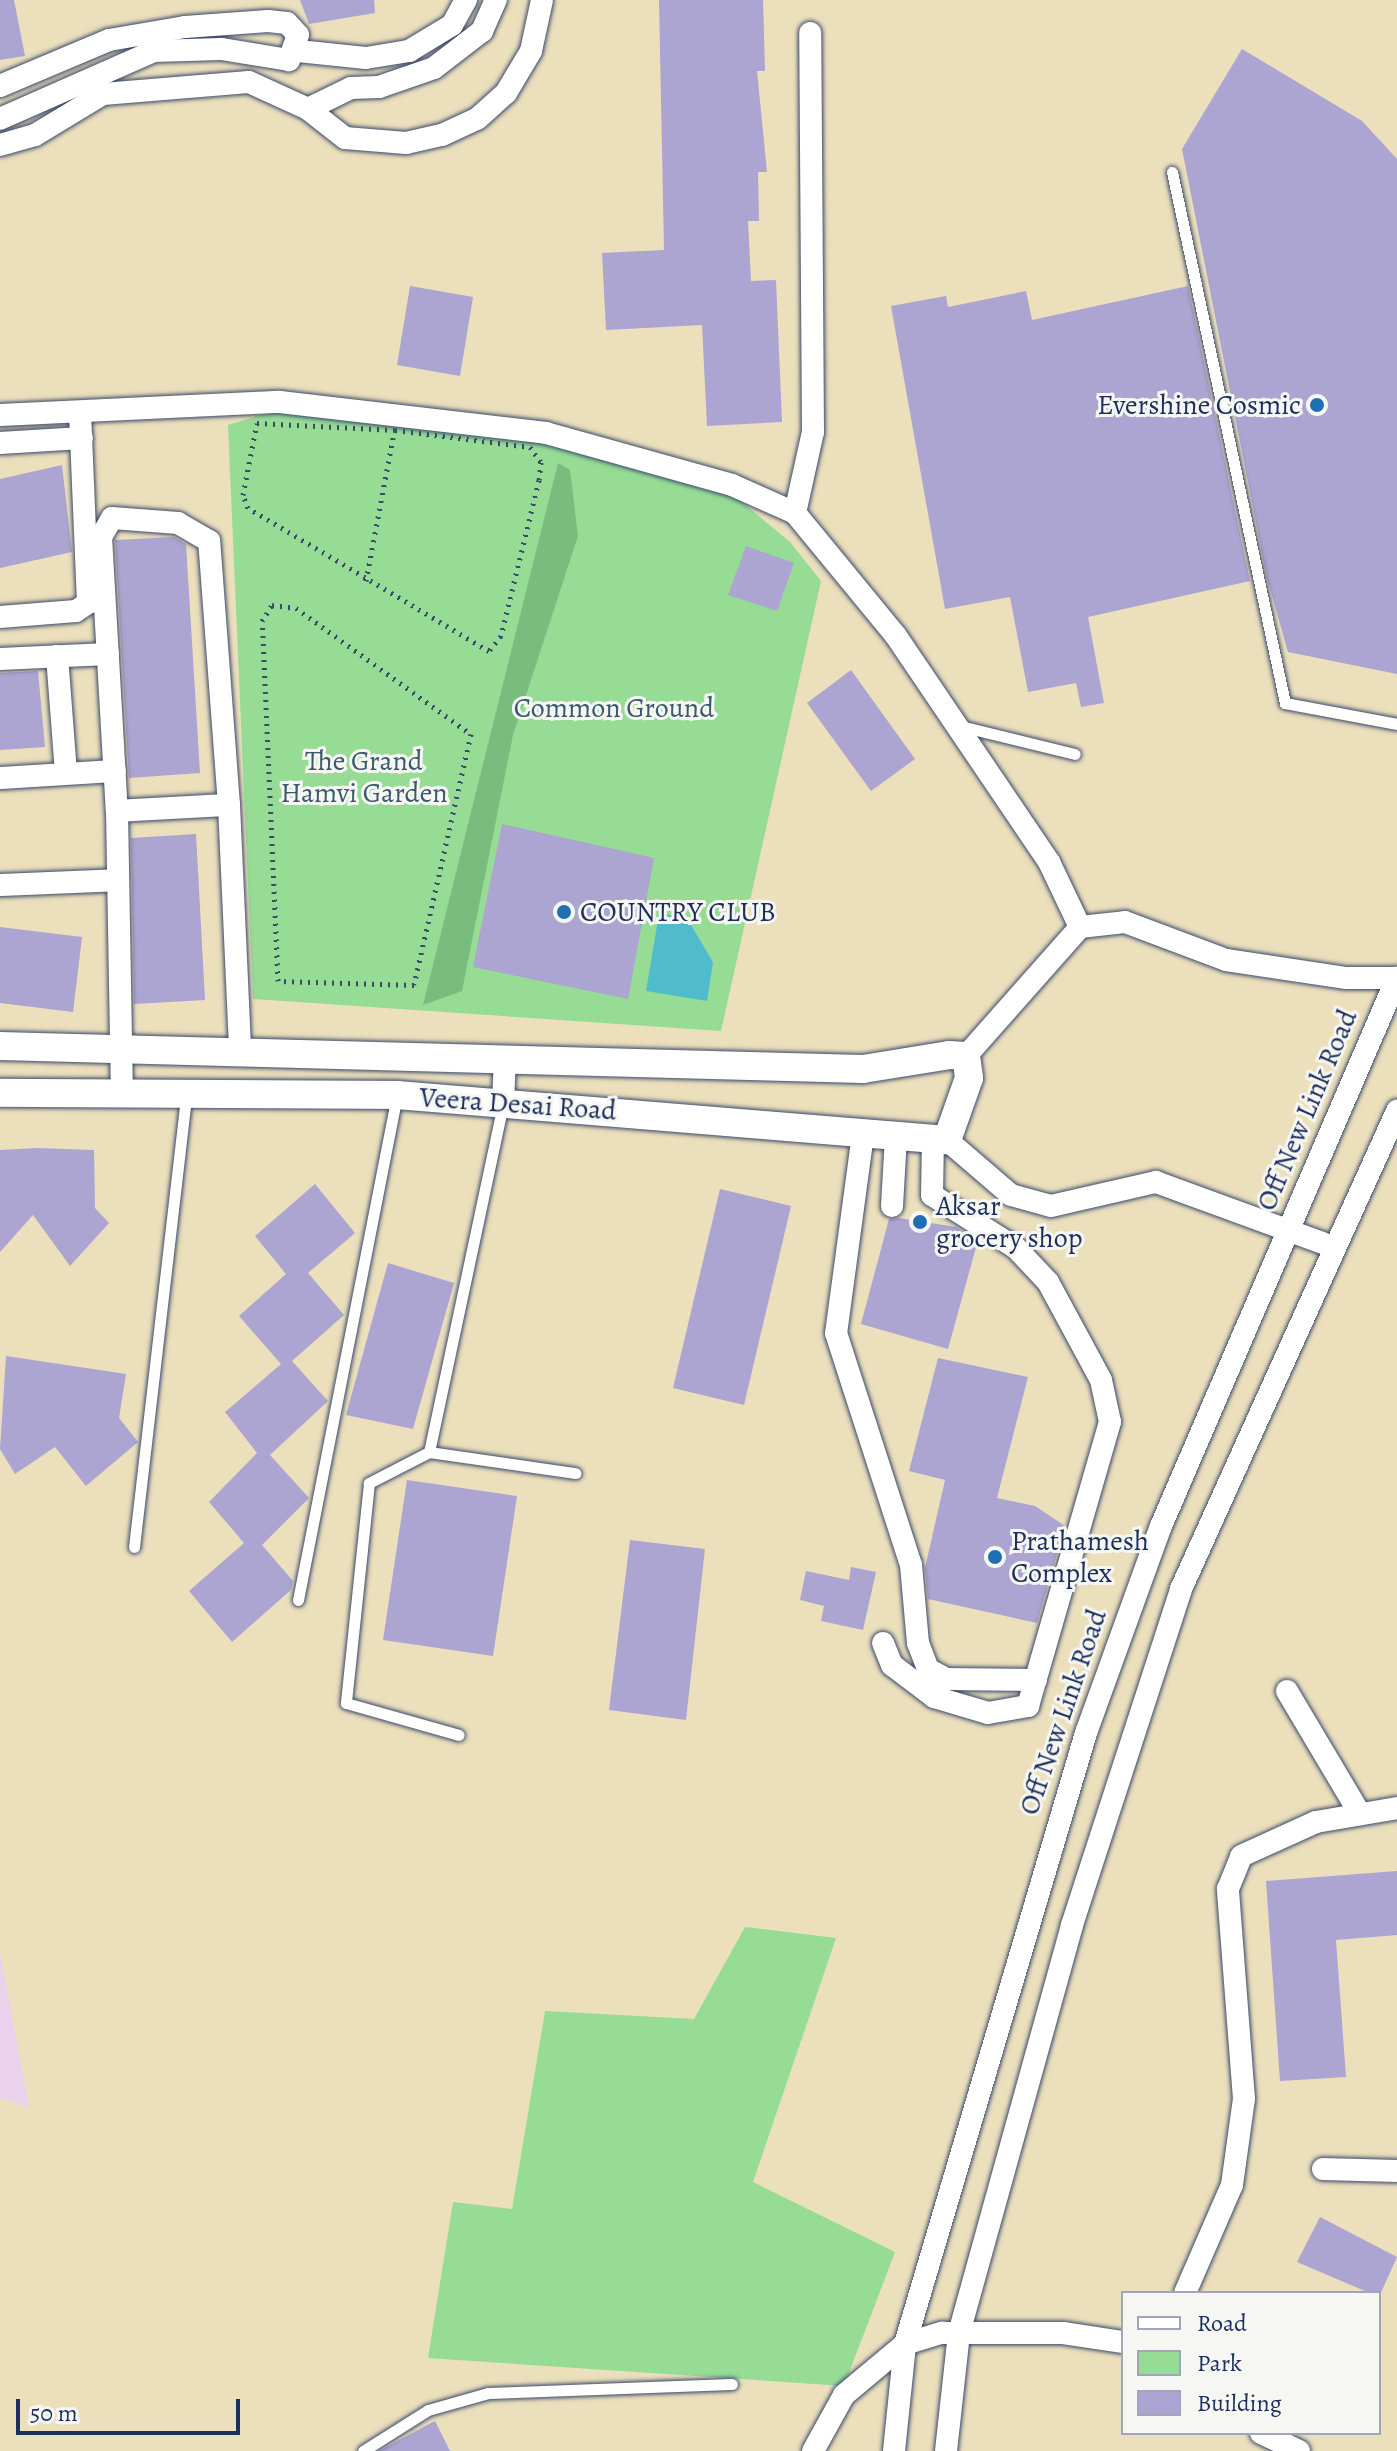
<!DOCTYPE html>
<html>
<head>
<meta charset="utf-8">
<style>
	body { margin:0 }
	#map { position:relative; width:1397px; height:2451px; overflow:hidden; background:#ebdfbc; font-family:Alegreya,serif }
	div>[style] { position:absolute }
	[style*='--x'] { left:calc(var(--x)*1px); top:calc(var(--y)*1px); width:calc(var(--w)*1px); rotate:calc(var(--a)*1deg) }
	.built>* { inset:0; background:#ebd1eb }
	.green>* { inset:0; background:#96dc95 }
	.forest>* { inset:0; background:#78bc7e }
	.water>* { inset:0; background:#50bbcc }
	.building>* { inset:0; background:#aca4d1 }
	.path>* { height:5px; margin-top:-2.5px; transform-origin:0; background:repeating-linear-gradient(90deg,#3a496c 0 2px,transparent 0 8px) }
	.roads { filter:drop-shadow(0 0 2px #3a496c) drop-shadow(0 0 2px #3a496c) }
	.service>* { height:11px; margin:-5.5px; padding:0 5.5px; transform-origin:5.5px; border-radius:5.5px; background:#fff }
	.minor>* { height:22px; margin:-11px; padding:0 11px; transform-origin:11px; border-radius:11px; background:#fff }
	.tertiary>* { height:28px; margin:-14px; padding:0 14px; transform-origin:14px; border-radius:14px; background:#fff }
	.dots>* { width:22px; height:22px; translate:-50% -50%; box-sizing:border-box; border:4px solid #f6f6f2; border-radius:50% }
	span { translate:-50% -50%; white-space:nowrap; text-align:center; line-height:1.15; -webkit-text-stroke:6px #f6f6f2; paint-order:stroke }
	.poi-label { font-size:28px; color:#1b2f5e }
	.right { translate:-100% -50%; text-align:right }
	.left { translate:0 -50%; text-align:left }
	.park-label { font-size:28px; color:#3a5a6c }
	.street-label { font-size:28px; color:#1b2f5e }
	.legend { position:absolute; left:1121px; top:2291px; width:260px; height:144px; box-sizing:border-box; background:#f6f6f2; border:2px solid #9ea6b7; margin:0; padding:10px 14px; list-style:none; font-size:24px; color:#1b2f5e }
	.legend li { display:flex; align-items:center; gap:16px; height:40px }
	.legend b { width:40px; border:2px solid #9ea6b7 }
	.scale { position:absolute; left:16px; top:2399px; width:224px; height:36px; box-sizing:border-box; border:4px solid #1b2f5e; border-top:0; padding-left:10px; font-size:24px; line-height:28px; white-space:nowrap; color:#1b2f5e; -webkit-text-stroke:6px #f6f6f2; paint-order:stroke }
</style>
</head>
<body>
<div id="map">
	<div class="built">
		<div style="clip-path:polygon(0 1952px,29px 2108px,0 2098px)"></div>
	</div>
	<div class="green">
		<div style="clip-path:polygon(277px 410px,542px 441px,730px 492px,790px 542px,821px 581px,721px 1031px,253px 999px,228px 425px)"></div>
		<div style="clip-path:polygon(745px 1927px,836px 1938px,753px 2182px,895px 2252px,844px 2386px,428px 2358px,453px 2202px,512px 2209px,545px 2011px,694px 2019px)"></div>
	</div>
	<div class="forest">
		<div style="clip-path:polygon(558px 463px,570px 470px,578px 536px,513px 735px,462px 991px,423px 1005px)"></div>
	</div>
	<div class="water">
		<div style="clip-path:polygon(659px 914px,686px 917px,713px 962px,707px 1001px,646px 991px)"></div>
	</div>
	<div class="building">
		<div style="clip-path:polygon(0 0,14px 0,25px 56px,0 60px)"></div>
		<div style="clip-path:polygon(300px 0,374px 0,375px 13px,309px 24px)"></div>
		<div style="clip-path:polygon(659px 0,763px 0,765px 71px,757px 71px,767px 172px,758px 172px,759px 221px,748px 221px,751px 281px,776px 280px,782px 422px,707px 426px,702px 325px,606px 330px,602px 253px,664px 250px)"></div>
		<div style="clip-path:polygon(1242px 49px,1362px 121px,1397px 159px,1397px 674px,1288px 652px,1267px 578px,1182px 149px)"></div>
		<div style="clip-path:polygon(410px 286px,473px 297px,460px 376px,397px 365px)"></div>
		<div style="clip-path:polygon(1188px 286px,1250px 581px,1088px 617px,1104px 703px,1081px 707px,1076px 683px,1028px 692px,1010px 597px,945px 609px,891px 306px,946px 296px,948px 307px,1026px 291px,1032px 320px)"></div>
		<div style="clip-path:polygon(62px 465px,72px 552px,0 568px,0 479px)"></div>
		<div style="clip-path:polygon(174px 537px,186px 544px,200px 773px,129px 778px,115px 540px)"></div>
		<div style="clip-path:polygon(746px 546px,794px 563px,777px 611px,728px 595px)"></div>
		<div style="clip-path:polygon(851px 670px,915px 759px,871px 791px,807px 703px)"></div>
		<div style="clip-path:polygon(38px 671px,45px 747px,0 750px,0 673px)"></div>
		<div style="clip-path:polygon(502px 824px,654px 858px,628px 999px,473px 967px)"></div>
		<div style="clip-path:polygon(196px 834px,205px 1000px,134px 1004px,131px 838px)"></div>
		<div style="clip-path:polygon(0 927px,82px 937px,73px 1012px,0 1003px)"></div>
		<div style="clip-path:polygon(37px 1148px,94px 1150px,95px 1208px,109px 1223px,70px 1266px,33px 1215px,0 1252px,0 1150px)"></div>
		<div style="clip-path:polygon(315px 1184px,355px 1233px,308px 1273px,344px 1315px,292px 1361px,328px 1401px,270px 1455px,309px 1498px,262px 1545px,293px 1581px,291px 1590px,232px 1642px,189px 1591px,244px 1543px,209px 1502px,257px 1453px,225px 1412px,281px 1364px,239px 1316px,286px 1274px,255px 1236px)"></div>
		<div style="clip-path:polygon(720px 1189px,791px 1206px,744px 1405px,673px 1388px)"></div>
		<div style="clip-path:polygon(899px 1218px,956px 1227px,978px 1240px,948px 1349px,861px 1324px,889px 1219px)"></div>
		<div style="clip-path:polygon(388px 1263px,454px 1283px,413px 1429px,346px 1415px)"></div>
		<div style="clip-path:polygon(6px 1356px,126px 1374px,119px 1418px,138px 1442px,86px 1486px,55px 1447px,15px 1474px,0 1449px)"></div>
		<div style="clip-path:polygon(938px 1358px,1028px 1377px,997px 1498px,1035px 1506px,1065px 1526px,1037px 1623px,928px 1599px,925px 1568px,945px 1480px,909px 1471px)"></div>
		<div style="clip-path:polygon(407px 1480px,517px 1496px,493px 1656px,383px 1640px)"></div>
		<div style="clip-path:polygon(630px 1540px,705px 1549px,686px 1720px,609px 1710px)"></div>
		<div style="clip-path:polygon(851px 1567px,876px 1572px,863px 1630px,821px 1621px,824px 1606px,800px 1600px,806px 1571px,849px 1580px)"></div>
		<div style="clip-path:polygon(1397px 1871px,1397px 1935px,1336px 1940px,1346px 2077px,1280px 2081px,1266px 1881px)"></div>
		<div style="clip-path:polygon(1320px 2217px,1397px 2257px,1379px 2297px,1297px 2262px)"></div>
		<div style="clip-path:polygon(435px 2421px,450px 2451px,379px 2451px,386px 2447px)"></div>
	</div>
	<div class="path">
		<div style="--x:257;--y:423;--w:138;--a:2.9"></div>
		<div style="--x:395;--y:430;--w:136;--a:7.2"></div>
		<div style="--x:530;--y:447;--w:19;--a:54"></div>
		<div style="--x:541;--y:462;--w:18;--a:96"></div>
		<div style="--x:539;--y:480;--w:161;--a:103.7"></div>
		<div style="--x:501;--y:636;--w:19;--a:129"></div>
		<div style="--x:489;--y:651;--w:280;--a:-149.3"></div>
		<div style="--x:248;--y:508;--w:14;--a:-111"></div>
		<div style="--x:243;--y:495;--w:73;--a:-79"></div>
		<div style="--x:366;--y:581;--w:146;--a:-79.3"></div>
		<div style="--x:272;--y:605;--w:24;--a:7"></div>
		<div style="--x:296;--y:608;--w:216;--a:35.8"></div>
		<div style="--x:471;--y:734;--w:257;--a:102.8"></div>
		<div style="--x:414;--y:985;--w:136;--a:-178.3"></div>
		<div style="--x:278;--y:981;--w:360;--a:-92.5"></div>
		<div style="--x:262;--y:621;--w:19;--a:-58"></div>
	</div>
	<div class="roads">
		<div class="service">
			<div style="--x:1172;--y:172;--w:543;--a:77.99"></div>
			<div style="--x:1285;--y:703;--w:114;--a:10.6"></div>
			<div style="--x:960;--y:726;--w:118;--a:13.7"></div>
			<div style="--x:503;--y:1104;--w:356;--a:102"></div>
			<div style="--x:429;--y:1452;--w:148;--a:8.2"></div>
			<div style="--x:429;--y:1452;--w:68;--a:152.7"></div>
			<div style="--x:369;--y:1483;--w:221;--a:96"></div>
			<div style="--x:346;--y:1703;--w:117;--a:15.8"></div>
			<div style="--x:134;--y:1547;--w:454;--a:-83.4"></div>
			<div style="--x:298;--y:1600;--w:515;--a:-78.91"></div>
			<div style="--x:363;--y:2451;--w:77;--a:-32.2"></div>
			<div style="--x:428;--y:2410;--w:62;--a:-15.8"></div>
			<div style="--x:488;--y:2393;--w:244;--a:-2.1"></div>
		</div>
		<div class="minor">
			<div style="--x:298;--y:51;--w:68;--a:5.9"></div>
			<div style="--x:366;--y:58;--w:44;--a:-9.2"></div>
			<div style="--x:409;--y:51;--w:50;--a:-31.2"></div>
			<div style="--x:452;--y:25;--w:29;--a:-61"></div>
			<div style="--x:0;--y:86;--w:118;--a:-22.9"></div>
			<div style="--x:109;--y:40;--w:77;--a:-9.7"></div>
			<div style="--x:185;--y:27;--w:83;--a:-4.1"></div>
			<div style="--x:268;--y:21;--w:19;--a:6"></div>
			<div style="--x:287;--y:23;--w:16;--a:47"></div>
			<div style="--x:298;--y:35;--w:27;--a:110"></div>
			<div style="--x:289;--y:60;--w:69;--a:-170.8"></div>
			<div style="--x:221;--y:49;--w:67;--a:178.3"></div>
			<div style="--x:154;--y:51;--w:168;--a:156.2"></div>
			<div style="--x:308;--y:109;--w:48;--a:-26"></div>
			<div style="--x:351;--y:88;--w:28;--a:-2"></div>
			<div style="--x:379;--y:87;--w:58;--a:-19.1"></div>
			<div style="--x:434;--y:68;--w:61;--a:-37.6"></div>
			<div style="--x:482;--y:31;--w:34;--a:-66"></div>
			<div style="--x:0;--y:145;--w:36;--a:-16"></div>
			<div style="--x:35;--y:135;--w:79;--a:-31.1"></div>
			<div style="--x:103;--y:94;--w:146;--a:-4.7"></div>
			<div style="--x:249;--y:82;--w:65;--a:24.6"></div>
			<div style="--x:308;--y:109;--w:47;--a:38.1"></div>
			<div style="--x:345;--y:138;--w:61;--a:4.7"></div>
			<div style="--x:406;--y:143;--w:37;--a:-13"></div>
			<div style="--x:442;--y:135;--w:38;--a:-25"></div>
			<div style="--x:477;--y:119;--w:39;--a:-42"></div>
			<div style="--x:506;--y:93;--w:49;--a:-59.2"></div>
			<div style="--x:531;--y:51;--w:52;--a:-77.8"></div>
			<div style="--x:0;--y:415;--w:280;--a:-2.7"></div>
			<div style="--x:280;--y:402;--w:268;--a:6.6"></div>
			<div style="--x:546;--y:433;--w:193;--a:15.6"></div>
			<div style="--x:732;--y:485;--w:69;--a:24"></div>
			<div style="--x:795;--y:513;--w:159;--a:50.6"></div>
			<div style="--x:896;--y:636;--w:273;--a:55.9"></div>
			<div style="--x:1049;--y:862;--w:72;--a:64.5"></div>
			<div style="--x:0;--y:443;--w:82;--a:-3.5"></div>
			<div style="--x:795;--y:513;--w:83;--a:-77.5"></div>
			<div style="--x:813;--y:432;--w:399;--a:-90.4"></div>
			<div style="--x:0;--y:617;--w:76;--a:-4.5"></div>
			<div style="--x:76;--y:611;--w:14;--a:-34"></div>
			<div style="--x:88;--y:603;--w:191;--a:-92.4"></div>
			<div style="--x:57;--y:656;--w:117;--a:85.6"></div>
			<div style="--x:0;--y:659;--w:108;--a:-2.7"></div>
			<div style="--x:0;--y:778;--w:115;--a:-3.5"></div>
			<div style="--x:229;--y:805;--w:246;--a:87.4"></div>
			<div style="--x:117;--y:811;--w:112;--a:-3.1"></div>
			<div style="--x:229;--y:805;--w:265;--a:-94.3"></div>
			<div style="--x:209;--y:541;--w:36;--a:-150"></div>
			<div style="--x:178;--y:523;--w:66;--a:-175.7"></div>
			<div style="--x:112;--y:518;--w:22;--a:120"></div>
			<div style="--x:101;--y:537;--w:274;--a:86.7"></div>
			<div style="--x:117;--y:811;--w:282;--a:89"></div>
			<div style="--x:0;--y:885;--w:117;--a:-2.4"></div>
			<div style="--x:966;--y:1056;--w:172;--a:-48.5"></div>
			<div style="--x:1080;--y:927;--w:45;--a:-6.3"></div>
			<div style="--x:1125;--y:922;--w:108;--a:20.6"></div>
			<div style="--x:1226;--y:960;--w:122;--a:8.5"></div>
			<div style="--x:1347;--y:978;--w:50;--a:0"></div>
			<div style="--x:503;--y:1103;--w:45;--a:-87.5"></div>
			<div style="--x:863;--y:1134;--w:201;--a:97.7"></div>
			<div style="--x:836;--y:1333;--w:244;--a:72.1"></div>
			<div style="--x:911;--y:1565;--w:78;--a:84.9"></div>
			<div style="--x:918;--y:1643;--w:28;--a:69"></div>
			<div style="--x:928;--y:1669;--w:21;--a:29"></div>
			<div style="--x:946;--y:1679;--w:90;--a:0.6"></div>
			<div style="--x:947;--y:1140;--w:84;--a:40.7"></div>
			<div style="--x:1011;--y:1195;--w:41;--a:15.4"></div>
			<div style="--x:1051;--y:1206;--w:108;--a:-12.9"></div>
			<div style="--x:1156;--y:1182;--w:189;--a:20.1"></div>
			<div style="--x:892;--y:1206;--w:69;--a:-86.7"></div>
			<div style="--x:883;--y:1643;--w:24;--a:68"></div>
			<div style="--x:892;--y:1665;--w:53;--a:37.3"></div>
			<div style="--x:934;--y:1697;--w:56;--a:16.5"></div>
			<div style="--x:988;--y:1713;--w:41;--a:-9.9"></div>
			<div style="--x:1028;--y:1706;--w:296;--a:-73.9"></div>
			<div style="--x:1110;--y:1422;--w:43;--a:-102.1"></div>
			<div style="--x:1101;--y:1380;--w:111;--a:-118.4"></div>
			<div style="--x:1048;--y:1282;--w:47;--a:-133.3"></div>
			<div style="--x:1016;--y:1248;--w:99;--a:-147.8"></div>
			<div style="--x:932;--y:1195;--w:56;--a:-89"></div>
			<div style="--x:1287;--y:1691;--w:143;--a:59.3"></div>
			<div style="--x:1323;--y:2169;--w:74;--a:1.5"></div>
			<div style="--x:1185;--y:2293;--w:118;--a:-66.5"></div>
			<div style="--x:1232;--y:2185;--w:87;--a:-82.1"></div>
			<div style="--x:1244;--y:2099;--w:211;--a:-94.4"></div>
			<div style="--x:1228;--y:1889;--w:35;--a:-68"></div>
			<div style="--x:1241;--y:1856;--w:82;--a:-24.4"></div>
			<div style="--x:1316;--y:1822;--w:82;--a:-9.8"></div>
			<div style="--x:1261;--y:2433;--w:42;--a:25.3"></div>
			<div style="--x:813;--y:2451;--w:64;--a:-61"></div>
			<div style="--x:844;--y:2395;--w:80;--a:-39.9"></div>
			<div style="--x:905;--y:2344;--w:39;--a:-17"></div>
			<div style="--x:942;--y:2333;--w:121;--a:0"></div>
			<div style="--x:1063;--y:2333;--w:61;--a:8.5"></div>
			<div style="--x:894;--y:2451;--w:108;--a:-84.1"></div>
			<div style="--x:905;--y:2344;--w:637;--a:-73.5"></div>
			<div style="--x:1086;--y:1733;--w:220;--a:-70.1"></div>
			<div style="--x:1161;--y:1526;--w:597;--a:-66.7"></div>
			<div style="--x:946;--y:2451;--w:119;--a:-83.7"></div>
			<div style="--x:959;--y:2333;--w:423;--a:-74.5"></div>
			<div style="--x:1072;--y:1925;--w:353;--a:-72"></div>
			<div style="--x:1181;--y:1589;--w:525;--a:-65.68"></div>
		</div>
		<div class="tertiary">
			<div style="--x:0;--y:1046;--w:863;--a:1.53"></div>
			<div style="--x:863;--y:1069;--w:87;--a:-9.2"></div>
			<div style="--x:949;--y:1055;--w:17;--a:3"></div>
			<div style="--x:966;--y:1056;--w:22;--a:82"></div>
			<div style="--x:969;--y:1078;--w:66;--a:109.5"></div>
			<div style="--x:947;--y:1140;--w:552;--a:-175.32"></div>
			<div style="--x:397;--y:1095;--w:397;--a:-179.7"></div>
		</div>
	</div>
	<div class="dots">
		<div style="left:1317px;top:405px;background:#1f6fb2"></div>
		<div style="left:564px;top:912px;background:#1f6fb2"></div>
		<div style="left:920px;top:1222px;background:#1f6fb2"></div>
		<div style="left:995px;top:1557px;background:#1f6fb2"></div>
	</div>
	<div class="poi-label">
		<span class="right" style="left:1301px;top:405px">Evershine Cosmic</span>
		<span class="left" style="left:580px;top:912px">COUNTRY CLUB</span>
		<span class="left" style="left:936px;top:1222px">Aksar<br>grocery shop</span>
		<span class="left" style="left:1011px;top:1557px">Prathamesh<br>Complex</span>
	</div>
	<div class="park-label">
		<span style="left:614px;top:708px">Common Ground</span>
		<span style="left:364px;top:777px">The Grand<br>Hamvi Garden</span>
	</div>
	<div class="street-label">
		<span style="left:518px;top:1104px;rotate:4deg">Veera Desai Road</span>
		<span style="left:1307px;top:1110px;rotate:-67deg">Off New Link Road</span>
		<span style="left:1063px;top:1712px;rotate:-71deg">Off New Link Road</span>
	</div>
	<ul class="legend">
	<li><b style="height:10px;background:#fff"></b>Road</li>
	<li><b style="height:22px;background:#96dc95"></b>Park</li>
	<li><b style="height:22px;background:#aca4d1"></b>Building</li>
	</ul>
	<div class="scale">50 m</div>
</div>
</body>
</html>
